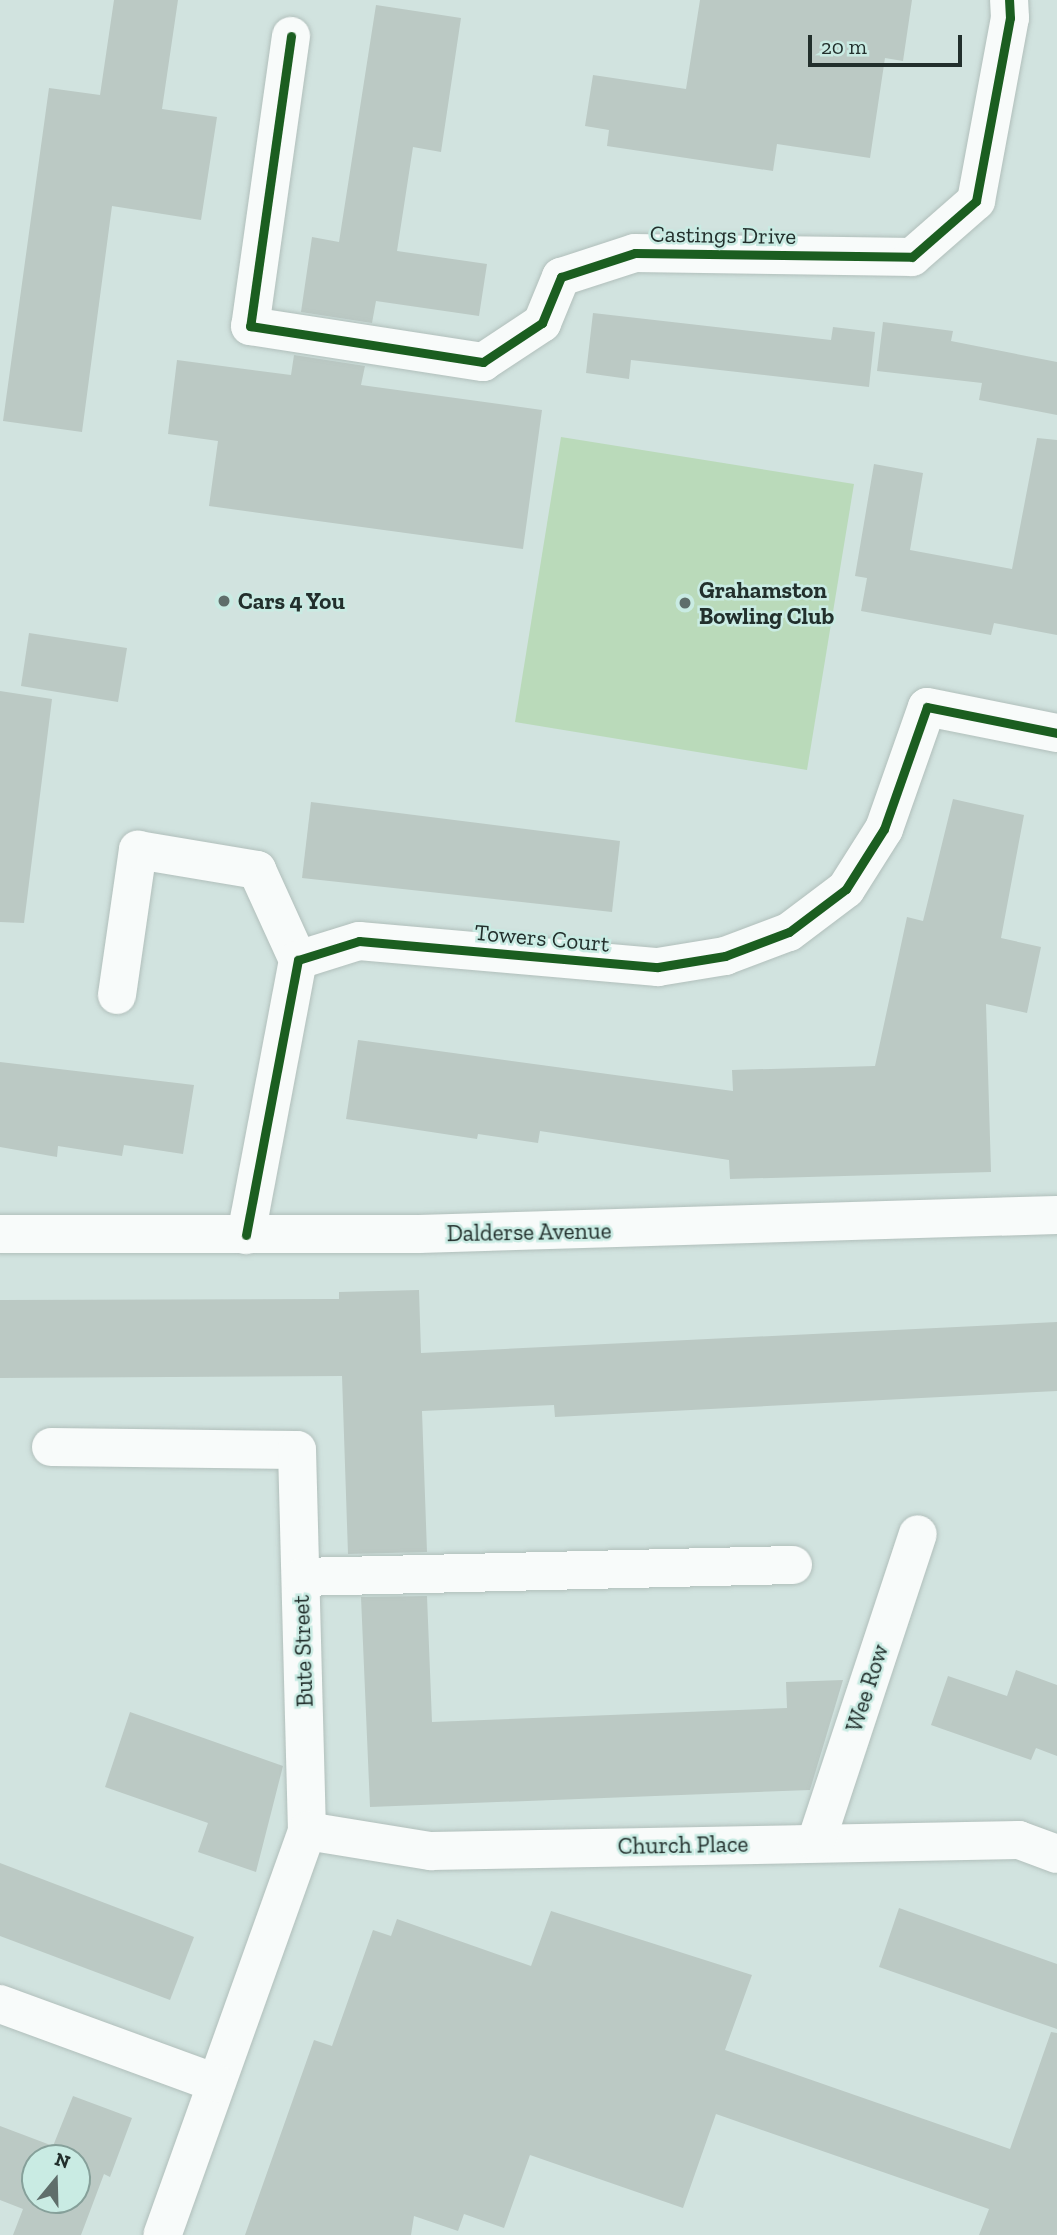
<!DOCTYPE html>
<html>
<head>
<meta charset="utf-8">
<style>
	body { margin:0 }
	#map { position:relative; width:1057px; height:2235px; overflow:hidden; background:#d1e3df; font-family:"Zilla Slab",serif }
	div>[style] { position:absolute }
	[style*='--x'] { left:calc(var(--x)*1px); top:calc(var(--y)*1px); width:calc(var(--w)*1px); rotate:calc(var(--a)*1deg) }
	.green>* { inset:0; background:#badaba }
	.building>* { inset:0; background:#bbc9c4 }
	.roads { filter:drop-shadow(0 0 2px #b1bfbb) drop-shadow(0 0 2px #b1bfbb) }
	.minor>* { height:38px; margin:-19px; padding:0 19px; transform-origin:19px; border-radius:19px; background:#f8fbfa }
	.tertiary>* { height:38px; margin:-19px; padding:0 19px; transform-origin:19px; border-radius:19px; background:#f8fbfa }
	.cycleway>* { height:9px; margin:-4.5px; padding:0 4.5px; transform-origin:4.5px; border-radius:4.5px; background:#1b5e20 }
	.dots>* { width:19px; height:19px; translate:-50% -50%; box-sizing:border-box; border:4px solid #c9ebe3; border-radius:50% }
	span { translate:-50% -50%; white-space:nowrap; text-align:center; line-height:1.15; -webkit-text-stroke:5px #c9ebe3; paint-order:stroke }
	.street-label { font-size:23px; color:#222f2c }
	.poi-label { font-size:23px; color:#222f2c; font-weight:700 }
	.left { translate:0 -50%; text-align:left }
	.north { position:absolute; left:21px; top:2144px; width:70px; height:70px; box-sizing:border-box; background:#c9ebe3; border:2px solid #86a09a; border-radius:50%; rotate:19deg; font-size:19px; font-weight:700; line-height:28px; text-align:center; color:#222f2c }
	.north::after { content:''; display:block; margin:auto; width:24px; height:32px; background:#5f6e6b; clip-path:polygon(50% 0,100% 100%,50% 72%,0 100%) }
	.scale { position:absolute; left:808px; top:35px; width:154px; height:32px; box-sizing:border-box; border:4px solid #222f2c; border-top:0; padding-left:9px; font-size:21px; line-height:24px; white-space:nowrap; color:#222f2c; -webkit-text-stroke:5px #c9ebe3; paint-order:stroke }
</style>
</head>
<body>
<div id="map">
	<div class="green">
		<div style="clip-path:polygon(561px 437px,854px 484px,807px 770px,515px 722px)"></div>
	</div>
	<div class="building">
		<div style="clip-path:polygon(114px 0,178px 0,162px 109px,217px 117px,201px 220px,112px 206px,82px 432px,3px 421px,49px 88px,100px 95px)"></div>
		<div style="clip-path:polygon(700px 0,912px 0,903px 61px,885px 58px,870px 158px,777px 144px,773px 171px,607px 146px,609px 130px,585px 126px,593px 75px,686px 89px)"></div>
		<div style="clip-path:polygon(376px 5px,461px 18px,441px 152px,413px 147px,397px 251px,487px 264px,479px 316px,376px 301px,372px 323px,301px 312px,312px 237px,339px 242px)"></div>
		<div style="clip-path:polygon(593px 313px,831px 340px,833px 327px,875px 332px,869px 387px,631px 360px,629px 379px,586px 373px)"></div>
		<div style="clip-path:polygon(883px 322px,953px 331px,951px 341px,1057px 362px,1057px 415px,979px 400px,982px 383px,877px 371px)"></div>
		<div style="clip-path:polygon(294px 355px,365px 366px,361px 385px,542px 410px,523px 549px,209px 506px,218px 441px,168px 434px,177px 360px,291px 375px)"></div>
		<div style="clip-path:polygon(1037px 438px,1057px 440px,1057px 635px,994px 623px,991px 635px,861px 611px,867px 578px,855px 576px,874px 464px,923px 473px,910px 550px,1012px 569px)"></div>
		<div style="clip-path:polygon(29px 633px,127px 648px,118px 702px,21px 686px)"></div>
		<div style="clip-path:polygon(0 691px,52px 699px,24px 923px,0 922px)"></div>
		<div style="clip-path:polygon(953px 799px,1024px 815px,1001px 938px,1041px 947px,1027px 1013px,986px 1004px,991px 1172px,730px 1179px,729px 1160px,540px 1131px,538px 1143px,478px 1134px,477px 1139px,346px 1119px,358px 1040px,733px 1091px,732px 1070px,875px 1066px,907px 917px,923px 921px)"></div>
		<div style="clip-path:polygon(311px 802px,620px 841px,612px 912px,302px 878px)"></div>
		<div style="clip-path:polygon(0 1062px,194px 1085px,183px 1154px,124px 1145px,122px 1156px,58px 1146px,57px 1157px,0 1147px)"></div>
		<div style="clip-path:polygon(419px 1290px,421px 1353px,1057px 1322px,1057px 1391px,555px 1417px,554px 1405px,422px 1411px,427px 1552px,348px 1554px,342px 1376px,0 1378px,0 1300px,339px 1299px,339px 1292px)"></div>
		<div style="clip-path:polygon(427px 1596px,432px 1722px,787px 1708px,786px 1682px,843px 1680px,810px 1790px,370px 1807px,361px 1597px)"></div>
		<div style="clip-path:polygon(1016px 1670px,1057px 1685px,1057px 1756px,1036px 1748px,1031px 1760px,931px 1725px,948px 1676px,1007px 1696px)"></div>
		<div style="clip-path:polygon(130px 1712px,283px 1766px,256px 1872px,198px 1852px,208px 1823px,105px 1787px)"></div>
		<div style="clip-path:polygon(0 1863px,194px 1937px,170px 2000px,0 1936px)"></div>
		<div style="clip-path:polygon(899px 1908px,1057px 1964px,1057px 2029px,879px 1967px)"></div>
		<div style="clip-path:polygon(551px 1911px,752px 1975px,725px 2050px,1010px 2149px,1051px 2032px,1057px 2033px,1057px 2235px,979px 2235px,989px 2209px,716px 2114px,683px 2208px,530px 2155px,504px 2228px,464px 2214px,458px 2231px,414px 2216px,411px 2235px,245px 2235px,314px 2040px,332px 2046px,373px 1930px,391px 1936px,397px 1919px,531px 1966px)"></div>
		<div style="clip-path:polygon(evenodd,73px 2096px,132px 2118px,110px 2177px,104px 2174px,81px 2235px,13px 2235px,23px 2209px,0 2200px,0 2126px,53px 2146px,73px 2096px,35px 2158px,77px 2158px,77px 2200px,35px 2200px,35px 2158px)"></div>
	</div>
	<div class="roads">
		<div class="minor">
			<div style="--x:291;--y:36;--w:293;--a:98"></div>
			<div style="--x:250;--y:326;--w:236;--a:8.8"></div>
			<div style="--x:483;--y:362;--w:71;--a:-33.5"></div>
			<div style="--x:542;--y:323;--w:50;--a:-67.6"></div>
			<div style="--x:561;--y:277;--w:78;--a:-18"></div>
			<div style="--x:635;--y:253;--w:277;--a:0.8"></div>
			<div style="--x:912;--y:257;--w:85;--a:-41.2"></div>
			<div style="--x:976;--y:201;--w:186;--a:-79.5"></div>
			<div style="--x:1010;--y:18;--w:18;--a:-93"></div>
			<div style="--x:117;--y:995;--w:147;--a:-81.8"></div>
			<div style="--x:138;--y:850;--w:121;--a:9.5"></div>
			<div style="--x:257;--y:870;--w:99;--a:65.5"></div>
			<div style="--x:246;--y:1235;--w:280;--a:-79.3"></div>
			<div style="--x:298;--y:960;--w:64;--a:-17.3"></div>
			<div style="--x:359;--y:941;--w:300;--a:5"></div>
			<div style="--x:658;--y:967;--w:68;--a:-9.3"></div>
			<div style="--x:725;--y:956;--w:68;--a:-20.6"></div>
			<div style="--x:789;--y:932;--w:71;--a:-37"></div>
			<div style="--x:846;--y:889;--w:71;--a:-57.7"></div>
			<div style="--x:884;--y:829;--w:129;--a:-70.6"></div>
			<div style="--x:927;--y:707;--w:133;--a:11.3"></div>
			<div style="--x:51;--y:1447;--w:246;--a:0.7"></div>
			<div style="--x:297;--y:1450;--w:381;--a:88.5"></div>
			<div style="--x:307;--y:1831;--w:429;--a:109.7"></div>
			<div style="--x:301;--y:1577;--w:492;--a:-1.4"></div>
			<div style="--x:307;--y:1831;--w:126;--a:9.2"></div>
			<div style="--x:431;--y:1851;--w:588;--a:-1.07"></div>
			<div style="--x:1019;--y:1840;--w:40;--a:20.2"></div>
			<div style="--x:816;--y:1842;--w:324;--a:-71.7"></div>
			<div style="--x:0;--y:2004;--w:230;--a:20.1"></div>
		</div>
		<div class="tertiary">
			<div style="--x:0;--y:1234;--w:419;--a:0"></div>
			<div style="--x:419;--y:1234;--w:638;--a:-1.71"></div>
		</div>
	</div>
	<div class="cycleway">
		<div style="--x:291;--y:36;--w:293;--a:98"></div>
		<div style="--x:250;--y:326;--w:236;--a:8.8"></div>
		<div style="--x:483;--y:362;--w:71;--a:-33.5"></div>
		<div style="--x:542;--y:323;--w:50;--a:-67.6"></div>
		<div style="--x:561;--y:277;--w:78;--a:-18"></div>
		<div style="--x:635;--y:253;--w:277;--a:0.8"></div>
		<div style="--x:912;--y:257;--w:85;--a:-41.2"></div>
		<div style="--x:976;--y:201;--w:186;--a:-79.5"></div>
		<div style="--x:1010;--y:18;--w:18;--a:-93"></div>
		<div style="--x:246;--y:1235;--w:280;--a:-79.3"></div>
		<div style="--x:298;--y:960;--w:64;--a:-17.3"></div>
		<div style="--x:359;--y:941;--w:300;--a:5"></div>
		<div style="--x:658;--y:967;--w:68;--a:-9.3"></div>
		<div style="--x:725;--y:956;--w:68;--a:-20.6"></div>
		<div style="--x:789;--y:932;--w:71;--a:-37"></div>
		<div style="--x:846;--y:889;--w:71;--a:-57.7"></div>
		<div style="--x:884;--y:829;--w:129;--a:-70.6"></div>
		<div style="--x:927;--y:707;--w:133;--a:11.3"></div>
	</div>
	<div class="dots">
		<div style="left:224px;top:601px;background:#5f6e6b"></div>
		<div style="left:685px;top:603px;background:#5f6e6b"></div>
	</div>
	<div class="street-label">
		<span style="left:723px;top:235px;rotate:1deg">Castings Drive</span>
		<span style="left:542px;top:938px;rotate:5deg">Towers Court</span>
		<span style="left:529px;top:1232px;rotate:-1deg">Dalderse Avenue</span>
		<span style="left:303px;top:1651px;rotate:-92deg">Bute Street</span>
		<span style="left:867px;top:1688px;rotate:-72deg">Wee Row</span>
		<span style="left:683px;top:1845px;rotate:-1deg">Church Place</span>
	</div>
	<div class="poi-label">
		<span class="left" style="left:699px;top:603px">Grahamston<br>Bowling Club</span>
		<span class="left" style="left:238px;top:601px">Cars 4 You</span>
	</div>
	<div class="north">N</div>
	<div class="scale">20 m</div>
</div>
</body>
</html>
